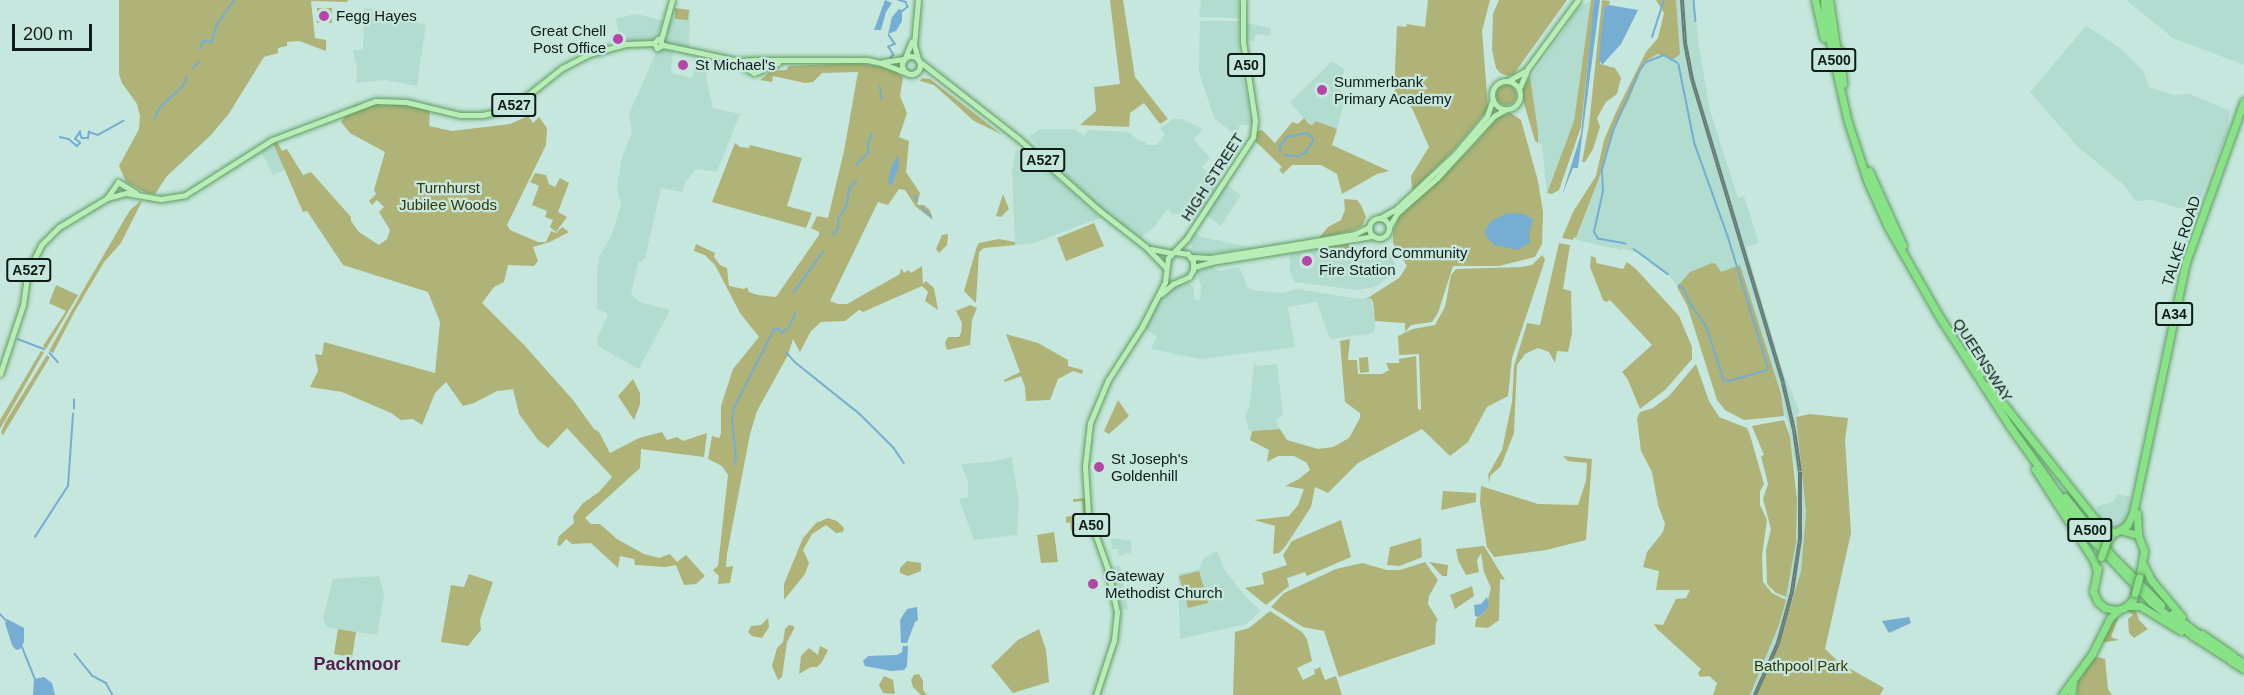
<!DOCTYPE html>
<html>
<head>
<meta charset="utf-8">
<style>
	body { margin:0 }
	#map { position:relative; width:2244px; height:695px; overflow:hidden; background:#c6e7dd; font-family:Helvetica,sans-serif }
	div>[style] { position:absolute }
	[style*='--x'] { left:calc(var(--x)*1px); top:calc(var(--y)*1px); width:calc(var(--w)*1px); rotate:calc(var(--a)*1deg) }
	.built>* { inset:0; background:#b3dcd0 }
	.green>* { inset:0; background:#afb378 }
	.round { border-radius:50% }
	.water>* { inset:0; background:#76add2 }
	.stream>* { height:1.5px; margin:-0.75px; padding:0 0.75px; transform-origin:0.75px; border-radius:0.75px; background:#76add2 }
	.roads { filter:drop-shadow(0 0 2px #5e9c60) drop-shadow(0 0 2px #5e9c60) }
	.major>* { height:5px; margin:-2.5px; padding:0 2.5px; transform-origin:2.5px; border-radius:2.5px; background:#b8eeb6 }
	.major>.ring { margin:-2.5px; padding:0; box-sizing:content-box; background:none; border:5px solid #b8eeb6; border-radius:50% }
	.highway>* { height:7px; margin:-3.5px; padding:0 3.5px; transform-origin:3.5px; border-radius:3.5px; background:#88e286 }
	.rail>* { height:4px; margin-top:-2px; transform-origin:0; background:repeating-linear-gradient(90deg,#c6e7dd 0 4.5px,#667c76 0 9px); box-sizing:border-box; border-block:2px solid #667c76 }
	.bridges { filter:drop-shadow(0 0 2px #5e9c60) drop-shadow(0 0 2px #5e9c60) }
	.highway-bridge>* { height:7px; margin:-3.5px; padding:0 3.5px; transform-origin:3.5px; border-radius:3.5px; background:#88e286 }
	.dots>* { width:16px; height:16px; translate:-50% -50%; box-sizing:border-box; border:3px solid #c6e7dd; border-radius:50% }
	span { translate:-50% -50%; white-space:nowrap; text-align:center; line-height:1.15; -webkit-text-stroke:4.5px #c6e7dd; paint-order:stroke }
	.shield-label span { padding:2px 4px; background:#c6e7dd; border:2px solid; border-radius:4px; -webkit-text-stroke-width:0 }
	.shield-label { font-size:14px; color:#0f1b18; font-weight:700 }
	.poi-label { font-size:15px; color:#0f1b18 }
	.left { translate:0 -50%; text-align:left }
	.right { translate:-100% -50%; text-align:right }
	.street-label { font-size:15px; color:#0f1b18 }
	.park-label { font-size:15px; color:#363808 }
	.quarter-label { font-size:18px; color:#551f4c; font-weight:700 }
	.scale { position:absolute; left:12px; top:24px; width:80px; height:27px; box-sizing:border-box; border:3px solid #0f1b18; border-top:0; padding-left:8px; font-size:18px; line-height:21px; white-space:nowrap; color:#0f1b18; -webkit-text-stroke:4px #c6e7dd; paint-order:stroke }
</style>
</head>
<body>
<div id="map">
	<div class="built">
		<div style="clip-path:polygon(1201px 0,1240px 0,1239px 18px,1199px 17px)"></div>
		<div style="clip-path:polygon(1591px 0,1574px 121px,1547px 193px,1542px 145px,1538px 143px,1528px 109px,1526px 85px,1578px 9px)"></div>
		<div style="clip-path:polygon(1676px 0,1694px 0,1699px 47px,1710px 110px,1738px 198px,1744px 196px,1759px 243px,1746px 247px,1782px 369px,1800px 412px,1796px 417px,1806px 512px,1801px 571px,1779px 644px,1757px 695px,1750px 695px,1779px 625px,1796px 543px,1797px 481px,1787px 419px,1667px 273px,1636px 250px,1634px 252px,1623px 248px,1621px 250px,1576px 240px,1604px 165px,1613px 128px,1628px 102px,1644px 62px,1659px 54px,1674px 59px)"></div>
		<div style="clip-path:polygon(2126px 0,2244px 0,2244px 65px,2173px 38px)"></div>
		<div style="clip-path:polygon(364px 8px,394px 11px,395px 20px,426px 24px,417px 86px,384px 80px,356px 83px,357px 69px,353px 50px,363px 50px)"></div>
		<div style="clip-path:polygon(674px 8px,690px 10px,689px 48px,668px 44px,665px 40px)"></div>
		<div style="clip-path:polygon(637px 14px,664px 21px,653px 40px,620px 43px,616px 18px)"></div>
		<div style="clip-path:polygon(1200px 21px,1239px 21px,1239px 56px,1252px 124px,1239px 126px,1238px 137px,1214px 118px,1199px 72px)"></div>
		<div style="clip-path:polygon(1246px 23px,1271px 28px,1270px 36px,1256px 34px,1254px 41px,1245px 40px)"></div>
		<div style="clip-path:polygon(2086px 26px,2120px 48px,2143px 71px,2149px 87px,2173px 95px,2190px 94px,2230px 111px,2227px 133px,2194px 213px,2153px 200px,2135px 201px,2124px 185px,2077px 146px,2030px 92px)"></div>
		<div style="clip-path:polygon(666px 50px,673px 52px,671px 73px,692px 78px,695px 67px,708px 68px,706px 79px,713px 108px,740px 114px,717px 172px,696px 169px,686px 181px,682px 192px,661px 188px,645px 259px,638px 263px,631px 295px,640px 302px,670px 310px,639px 369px,598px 346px,597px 339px,608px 314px,597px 309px,597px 273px,599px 257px,612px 234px,621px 205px,617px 187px,621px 160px,632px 133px,629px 114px,656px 52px)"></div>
		<div style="clip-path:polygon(1332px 61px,1344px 69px,1340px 96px,1343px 107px,1337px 129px,1316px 121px,1313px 125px,1309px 124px,1290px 102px)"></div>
		<div style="clip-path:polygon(1173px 119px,1182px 119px,1203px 129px,1193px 139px,1210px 158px,1202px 167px,1219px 184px,1192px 225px,1179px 214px,1173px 214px,1167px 209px,1155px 226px,1140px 238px,1100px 208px,1046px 157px,1030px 136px,1040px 129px,1075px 129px,1084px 136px,1089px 130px,1128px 132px,1140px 141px,1146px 142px,1146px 145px,1157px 145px,1165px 134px,1160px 128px)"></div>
		<div style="clip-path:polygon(273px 143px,285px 170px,273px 175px,261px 151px)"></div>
		<div style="clip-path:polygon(1016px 149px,1032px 156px,1100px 218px,1034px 243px,1015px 245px,1012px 171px)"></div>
		<div style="clip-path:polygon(1225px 184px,1241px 195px,1221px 226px,1205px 214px)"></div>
		<div style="clip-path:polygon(1193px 232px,1202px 237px,1249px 247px,1206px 255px,1195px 254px,1190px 243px)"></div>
		<div style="clip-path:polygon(1318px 249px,1343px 254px,1370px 249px,1384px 251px,1393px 259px,1395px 266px,1390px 276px,1375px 287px,1358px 290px,1295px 282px,1290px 273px,1290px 254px)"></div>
		<div style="clip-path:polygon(1212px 266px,1218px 271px,1239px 267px,1248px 288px,1259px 291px,1283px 293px,1297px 289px,1359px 299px,1371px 298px,1375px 321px,1374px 333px,1330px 339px,1317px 302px,1288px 307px,1295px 347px,1200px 359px,1151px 349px,1157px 336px,1145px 329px,1160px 299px,1176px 286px,1189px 283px,1194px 288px,1194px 300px,1200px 300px,1201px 287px,1197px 272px)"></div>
		<div style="clip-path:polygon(1254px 364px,1260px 366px,1277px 364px,1283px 415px,1275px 420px,1280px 429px,1249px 431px,1245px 415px,1249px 409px)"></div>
		<div style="clip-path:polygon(1012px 457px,1019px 502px,1017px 535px,974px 540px,959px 499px,968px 497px,968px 482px,961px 464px,989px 462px)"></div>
		<div style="clip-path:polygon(2117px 494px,2130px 497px,2129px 519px,2122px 525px,2109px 529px,2100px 523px,2097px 506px,2113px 502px)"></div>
		<div style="clip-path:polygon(1111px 538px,1131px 541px,1132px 550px,1130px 553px,1119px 556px,1117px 549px,1112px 549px)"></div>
		<div style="clip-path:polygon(1217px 551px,1224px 569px,1246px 597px,1261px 611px,1246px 624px,1180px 639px,1178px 574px,1199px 569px,1204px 558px)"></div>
		<div style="clip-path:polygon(1120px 566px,1128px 609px,1119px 610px,1110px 567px)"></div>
		<div style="clip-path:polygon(379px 576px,384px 594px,377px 635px,326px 627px,323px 618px,333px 579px)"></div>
	</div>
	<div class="green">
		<div style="clip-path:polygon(119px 0,348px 0,347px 2px,311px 1px,315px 38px,326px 40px,326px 51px,299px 41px,287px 42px,287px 46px,278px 48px,278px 53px,264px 57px,228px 115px,210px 136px,167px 176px,155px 194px,146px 193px,126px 182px,119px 166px,139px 129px,140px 116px,137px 104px,122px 83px,119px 74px)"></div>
		<div style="clip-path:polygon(1110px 0,1123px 0,1135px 77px,1168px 119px,1160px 124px,1144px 103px,1130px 113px,1129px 127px,1080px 125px,1096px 111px,1094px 87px,1120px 84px)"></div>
		<div style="clip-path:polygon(1428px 0,1490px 0,1482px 31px,1488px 107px,1485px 113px,1451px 153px,1412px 191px,1411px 176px,1429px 147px,1412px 108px,1394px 92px,1397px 26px,1406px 27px,1407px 24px,1425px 27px)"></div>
		<div style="clip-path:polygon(1499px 0,1567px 0,1513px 75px,1508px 76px,1500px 73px,1496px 68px,1492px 50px,1493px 14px)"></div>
		<div style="clip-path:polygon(1591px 0,1594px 0,1593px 16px,1581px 127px,1559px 190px,1552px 194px,1547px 193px,1574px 121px)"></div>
		<div style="clip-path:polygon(1602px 0,1610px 1px,1609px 5px,1604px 7px,1600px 64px,1615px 68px,1621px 78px,1617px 94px,1606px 102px,1597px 118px,1600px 127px,1593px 149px,1585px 162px,1582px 162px,1589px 125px)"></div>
		<div style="clip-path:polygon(1656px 0,1676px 0,1680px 54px,1674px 59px,1658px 54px,1644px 62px,1628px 102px,1613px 128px,1604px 165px,1576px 238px,1574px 237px,1573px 240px,1562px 238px,1573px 212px,1596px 176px,1604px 140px,1617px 110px,1646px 52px,1658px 38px,1664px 13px)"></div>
		<div style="clip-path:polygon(317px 8px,332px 8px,332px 23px,317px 23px)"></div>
		<div style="clip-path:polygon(675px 8px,689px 10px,688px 20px,675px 19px)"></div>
		<div style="clip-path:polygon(857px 63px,879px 66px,895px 71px,903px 77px,900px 96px,907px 113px,899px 137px,909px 141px,906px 172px,920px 193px,917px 205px,924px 205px,930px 210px,933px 220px,916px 207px,905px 190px,899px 189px,888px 205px,878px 202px,830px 301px,838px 304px,847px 304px,900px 274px,901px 268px,904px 273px,908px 270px,911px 273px,922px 266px,923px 284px,926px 281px,934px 288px,938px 310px,925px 301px,928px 292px,922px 286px,863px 312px,859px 310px,845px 321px,821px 322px,811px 331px,800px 352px,793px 339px,788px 355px,757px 411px,750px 434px,727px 554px,726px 567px,733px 566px,730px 583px,718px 584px,719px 576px,713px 570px,718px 566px,728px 475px,722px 466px,708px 459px,712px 436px,719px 438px,721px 434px,721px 406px,733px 369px,759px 337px,740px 313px,715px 265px,705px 255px,694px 251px,696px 244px,715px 253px,714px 257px,720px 265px,727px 268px,729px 286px,744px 289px,747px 287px,749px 292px,758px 295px,776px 297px,819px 235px,819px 232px,811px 228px,817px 216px,828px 218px,844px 151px,858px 72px,822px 73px,813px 82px,805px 83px,773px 76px,772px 82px,760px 80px,771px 71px,786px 70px,789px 66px)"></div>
		<div style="clip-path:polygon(1530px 76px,1538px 132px,1538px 143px,1535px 141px,1523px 100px,1522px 89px)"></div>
		<div style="clip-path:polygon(922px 78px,930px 79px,1001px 134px,974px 121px,934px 85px,920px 81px)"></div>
		<div class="round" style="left:1496px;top:85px;width:20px;height:20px"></div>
		<div style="clip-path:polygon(388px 100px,430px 108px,429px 126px,452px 131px,510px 124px,528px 116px,533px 123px,539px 117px,547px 128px,546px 145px,507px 225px,510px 230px,538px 242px,546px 242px,551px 231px,556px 233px,562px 227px,569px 232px,550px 242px,533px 247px,538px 261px,534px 266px,508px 265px,504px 282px,494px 287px,482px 303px,525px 346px,573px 400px,594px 429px,599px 432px,610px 453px,639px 438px,662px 432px,667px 440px,677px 437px,683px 441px,707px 433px,704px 457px,641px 449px,640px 468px,585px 518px,591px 524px,600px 524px,617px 539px,644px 554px,659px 558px,670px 554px,677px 562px,686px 555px,705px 576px,696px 584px,684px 585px,676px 565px,665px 567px,635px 565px,634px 559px,620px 556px,618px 568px,591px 543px,572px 544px,566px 539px,560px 546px,557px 545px,559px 536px,574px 523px,573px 516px,583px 503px,599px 492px,612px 477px,567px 428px,548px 448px,538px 440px,519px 414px,513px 389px,497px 391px,474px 403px,463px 406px,446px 382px,435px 393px,422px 425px,413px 419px,401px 420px,391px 413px,342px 392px,310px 387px,318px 371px,315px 354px,322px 355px,324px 342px,435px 373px,440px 322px,428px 292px,343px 265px,307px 211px,303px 212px,273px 143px,275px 138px,282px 151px,287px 149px,303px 175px,311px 172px,351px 217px,351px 221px,359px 232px,379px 245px,387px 239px,390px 230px,379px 212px,384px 207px,377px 200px,372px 205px,369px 201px,376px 194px,374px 190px,385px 152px,350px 133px,341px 122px,354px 105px)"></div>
		<div style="clip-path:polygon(1511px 113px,1521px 120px,1538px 181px,1543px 212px,1542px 244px,1535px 257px,1499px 266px,1453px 266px,1438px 313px,1432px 322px,1411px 325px,1405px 332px,1405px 323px,1375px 321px,1373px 302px,1371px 298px,1366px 299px,1399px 278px,1407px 266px,1393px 243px,1393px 233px,1398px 218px,1471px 148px,1499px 116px)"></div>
		<div style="clip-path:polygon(1304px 118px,1309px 124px,1312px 125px,1316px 121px,1337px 129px,1332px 145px,1389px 171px,1377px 174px,1342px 194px,1337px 174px,1321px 165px,1292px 165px,1283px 174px,1279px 170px,1282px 167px,1255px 141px,1257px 131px,1262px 130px,1275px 143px,1292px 122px,1298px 124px)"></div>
		<div style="clip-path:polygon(735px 143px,740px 147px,749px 148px,750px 145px,802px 158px,787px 206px,812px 213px,806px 228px,712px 202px)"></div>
		<div style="clip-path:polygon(535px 173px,546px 175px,549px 184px,555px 187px,560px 178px,569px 183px,558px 212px,567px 217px,556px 232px,550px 227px,553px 220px,545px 217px,547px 211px,532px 205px,539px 186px,530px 182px)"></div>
		<div style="clip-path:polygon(1003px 194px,1009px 209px,1001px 217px,996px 216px)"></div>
		<div style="clip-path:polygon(143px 199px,121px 243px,104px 262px,74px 313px,53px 353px,49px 351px,82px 292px,130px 210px)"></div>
		<div style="clip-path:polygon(1344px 199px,1357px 200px,1361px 205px,1366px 217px,1362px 226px,1351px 231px,1319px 238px,1328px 227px,1341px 220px,1345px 210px)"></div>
		<div style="clip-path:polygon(1094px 223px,1104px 246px,1066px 261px,1057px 238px)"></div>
		<div style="clip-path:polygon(948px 234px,947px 245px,939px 253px,936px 249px,942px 235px)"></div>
		<div style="clip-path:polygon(999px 239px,1015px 242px,1015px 245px,984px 248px,979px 252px,976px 303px,964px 291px,977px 246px,979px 243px)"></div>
		<div style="clip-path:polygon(1559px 243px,1570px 245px,1563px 289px,1571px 291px,1572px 333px,1568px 352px,1557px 351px,1555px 363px,1549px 352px,1538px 348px,1525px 354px,1517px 365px,1514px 433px,1501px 466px,1490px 476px,1490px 484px,1488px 475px,1502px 450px,1512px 402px,1514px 366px,1522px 340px,1527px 323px,1540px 325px)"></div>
		<div style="clip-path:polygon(1348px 244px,1355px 252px,1333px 254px,1318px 249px)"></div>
		<div style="clip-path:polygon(1542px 255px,1545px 259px,1543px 266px,1512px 358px,1508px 396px,1487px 407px,1468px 442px,1450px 456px,1422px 429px,1358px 463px,1328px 493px,1315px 487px,1311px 507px,1285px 547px,1279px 553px,1273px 554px,1275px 526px,1254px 520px,1289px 516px,1298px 505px,1304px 489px,1285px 486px,1299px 479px,1310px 470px,1307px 463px,1294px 456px,1278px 456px,1267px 462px,1269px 450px,1250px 440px,1252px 431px,1280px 429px,1287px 440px,1318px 449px,1333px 447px,1349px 438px,1360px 418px,1360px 413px,1345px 402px,1340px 341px,1350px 339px,1348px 360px,1357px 360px,1358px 374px,1382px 374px,1389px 370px,1386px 363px,1399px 363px,1399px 359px,1416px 356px,1418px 409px,1421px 410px,1419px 354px,1399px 355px,1398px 336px,1413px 329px,1435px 325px,1445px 307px,1451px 275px,1456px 269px,1521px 267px,1532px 265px)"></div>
		<div style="clip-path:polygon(1591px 256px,1596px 258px,1596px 263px,1623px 269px,1627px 262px,1636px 269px,1679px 316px,1692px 347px,1692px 359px,1666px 389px,1640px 409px,1628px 380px,1622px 372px,1652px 345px,1610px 300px,1606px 302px,1603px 300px,1590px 267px)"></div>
		<div style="clip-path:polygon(1712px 263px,1716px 264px,1721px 272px,1740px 265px,1781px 394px,1784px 416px,1744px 420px,1725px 410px,1717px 400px,1687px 305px,1677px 287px,1690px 272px)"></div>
		<div style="clip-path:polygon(56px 285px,78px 295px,46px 349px,43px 346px,66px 311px,49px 303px)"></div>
		<div style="clip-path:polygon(970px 305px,977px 308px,972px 320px,970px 345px,947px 350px,945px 343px,948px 337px,959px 337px,961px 333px,962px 323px,956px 311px)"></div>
		<div style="clip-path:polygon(1006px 334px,1038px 343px,1068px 360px,1068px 366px,1083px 370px,1082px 374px,1073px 371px,1058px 379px,1050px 400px,1026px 401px,1025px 387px,1021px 376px,1005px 382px,1004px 380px,1020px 372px)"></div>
		<div style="clip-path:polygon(41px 351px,44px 352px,0 429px,0 420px)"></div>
		<div style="clip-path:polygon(47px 355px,50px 357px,3px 435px,1px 432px,6px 421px)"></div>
		<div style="clip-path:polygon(1368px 357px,1369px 372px,1360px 373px,1359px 358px)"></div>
		<div style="clip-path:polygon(1696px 364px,1709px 401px,1719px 417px,1747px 428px,1750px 435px,1764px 484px,1760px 491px,1760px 505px,1767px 520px,1762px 556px,1763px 582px,1772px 593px,1786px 600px,1779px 625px,1750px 695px,1713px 695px,1717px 683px,1709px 676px,1700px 677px,1698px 673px,1701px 669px,1657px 629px,1654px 624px,1663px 625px,1676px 599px,1686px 598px,1690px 590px,1656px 590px,1659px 571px,1643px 567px,1647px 552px,1663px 532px,1665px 524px,1658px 505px,1652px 472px,1641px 451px,1637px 418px,1640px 412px,1653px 408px,1669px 396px)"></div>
		<div style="clip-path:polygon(633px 379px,640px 393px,640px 404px,634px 420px,618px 396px)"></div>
		<div style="clip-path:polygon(1118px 400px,1129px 416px,1109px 434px,1104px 431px)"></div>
		<div style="clip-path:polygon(1810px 414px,1848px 418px,1845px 440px,1851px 533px,1825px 649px,1840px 663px,1884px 688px,1880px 695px,1757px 695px,1779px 644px,1801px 571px,1806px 512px,1796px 417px)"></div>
		<div style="clip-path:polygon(1784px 420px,1790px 437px,1797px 499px,1796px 543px,1786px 597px,1776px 593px,1767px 584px,1766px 550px,1771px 529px,1763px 499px,1768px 484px,1761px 456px,1764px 455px,1752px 426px)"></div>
		<div style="clip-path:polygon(1563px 456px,1592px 459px,1586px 540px,1546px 550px,1494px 557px,1487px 547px,1480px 503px,1481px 486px,1538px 504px,1578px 505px,1586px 481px,1587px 463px,1568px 461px)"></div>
		<div style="clip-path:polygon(1443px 491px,1476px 493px,1476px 502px,1441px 510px)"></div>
		<div style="clip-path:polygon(1086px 498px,1091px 529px,1071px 531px,1070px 522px,1066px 523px,1066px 517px,1083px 513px,1082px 501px,1073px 502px,1073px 499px)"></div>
		<div style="clip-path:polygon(828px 518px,837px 521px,844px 528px,843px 532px,836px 533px,826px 525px,812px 534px,803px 550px,809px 563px,805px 574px,784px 600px,784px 584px,803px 538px,816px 523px)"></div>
		<div style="clip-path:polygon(1341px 520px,1351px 557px,1307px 576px,1305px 572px,1287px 578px,1289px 586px,1266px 605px,1245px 588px,1264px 584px,1262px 573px,1287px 565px,1283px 555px,1292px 541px)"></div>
		<div style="clip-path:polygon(1054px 532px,1058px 562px,1041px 563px,1037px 535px)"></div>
		<div style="clip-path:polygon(1421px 538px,1422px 557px,1400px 566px,1387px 565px,1390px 547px)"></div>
		<div style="clip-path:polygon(1484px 546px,1505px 580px,1500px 579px,1499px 620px,1488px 628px,1475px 627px,1476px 619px,1485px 612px,1491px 588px,1484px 572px,1481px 553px,1477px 560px,1479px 572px,1466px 575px,1458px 560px,1456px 549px)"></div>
		<div style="clip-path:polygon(907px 561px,921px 563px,921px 571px,908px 576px,900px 573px,900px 568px)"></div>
		<div style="clip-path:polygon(1425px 562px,1438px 580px,1429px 596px,1428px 604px,1438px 620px,1436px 622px,1435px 644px,1339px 677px,1324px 631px,1303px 627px,1271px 607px,1284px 593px,1336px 569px,1362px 563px,1387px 570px,1400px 570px)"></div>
		<div style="clip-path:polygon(1429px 562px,1448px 565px,1447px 576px,1442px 576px)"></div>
		<div style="clip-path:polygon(1199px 571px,1208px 603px,1188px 608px,1179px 576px)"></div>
		<div style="clip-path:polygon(469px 574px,493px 582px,480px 620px,481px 630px,468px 646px,441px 642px,451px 585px,464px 587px)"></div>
		<div style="clip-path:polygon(1472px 586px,1474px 596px,1455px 609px,1450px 595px)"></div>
		<div style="clip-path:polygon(2128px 607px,2136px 611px,2139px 620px,2148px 629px,2134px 638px,2129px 633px,2128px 619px,2133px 615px,2128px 611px,2123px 613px)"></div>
		<div style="clip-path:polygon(1270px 611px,1302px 632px,1307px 639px,1312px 661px,1297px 668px,1303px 680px,1315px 674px,1314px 670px,1320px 667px,1325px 680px,1336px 676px,1342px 695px,1233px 695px,1235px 632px,1249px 628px)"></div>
		<div style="clip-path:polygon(2117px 614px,2119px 616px,2111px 637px,2119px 640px,2100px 643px,2109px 623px)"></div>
		<div style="clip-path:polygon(768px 618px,769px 627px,762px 638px,752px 636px,748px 632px,751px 626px,761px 625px)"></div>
		<div style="clip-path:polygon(789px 625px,794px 626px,794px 629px,787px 642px,782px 677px,778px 680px,772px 666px,777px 648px,783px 642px,785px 629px)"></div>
		<div style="clip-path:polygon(338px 629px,356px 632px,352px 657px,334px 654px)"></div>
		<div style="clip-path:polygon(1039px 629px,1046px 650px,1049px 682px,1013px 693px,991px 666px,1018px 640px)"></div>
		<div style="clip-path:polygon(820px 646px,828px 650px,822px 662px,817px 667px,811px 667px,799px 674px,801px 656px,809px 648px,818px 655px)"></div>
		<div style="clip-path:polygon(2094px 656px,2105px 659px,2108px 689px,2112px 695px,2077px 695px,2078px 679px)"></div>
		<div style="clip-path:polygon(919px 674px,923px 681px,923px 690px,927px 695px,921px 695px,913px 687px,911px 680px,914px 675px)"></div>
		<div style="clip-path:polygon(884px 676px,893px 680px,895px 694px,883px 693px,879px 685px)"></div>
	</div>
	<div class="water">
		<div style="clip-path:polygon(885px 0,892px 3px,886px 12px,881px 30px,874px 30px)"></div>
		<div style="clip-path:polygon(1594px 0,1600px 0,1578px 168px,1573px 168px,1562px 195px,1581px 134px)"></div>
		<div style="clip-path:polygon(1609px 5px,1638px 10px,1621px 44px,1602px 65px,1599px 59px,1604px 7px)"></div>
		<div style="clip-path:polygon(899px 9px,902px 10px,902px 21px,896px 31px,888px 34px,892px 17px)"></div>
		<div style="clip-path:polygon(898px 155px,899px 166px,891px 187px,888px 182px,891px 168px)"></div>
		<div style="clip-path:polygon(1508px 213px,1524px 214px,1533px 219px,1529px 234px,1530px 242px,1518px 250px,1494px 245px,1486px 236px,1485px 231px,1491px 221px)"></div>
		<div style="clip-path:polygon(1487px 597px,1489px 604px,1485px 612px,1478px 617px,1475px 616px,1474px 605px,1481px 604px)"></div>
		<div style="clip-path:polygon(917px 607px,918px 620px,915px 622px,907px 643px,901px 643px,900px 620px,907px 609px)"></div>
		<div style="clip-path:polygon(1909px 617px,1911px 623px,1889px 633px,1882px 621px)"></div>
		<div style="clip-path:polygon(7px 619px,24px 628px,24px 642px,20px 649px,16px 650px,12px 645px,5px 623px)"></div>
		<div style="clip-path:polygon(903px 646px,908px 646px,907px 666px,904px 670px,891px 671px,865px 666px,863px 661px,868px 656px,897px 655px,902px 652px)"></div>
		<div style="clip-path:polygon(44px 677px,52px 683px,55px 695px,33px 695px,34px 679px)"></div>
	</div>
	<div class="stream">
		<div style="--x:899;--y:0;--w:7;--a:16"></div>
		<div style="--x:906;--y:2;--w:5;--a:68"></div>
		<div style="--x:908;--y:7;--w:8;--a:140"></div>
		<div style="--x:1694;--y:0;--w:21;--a:85"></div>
		<div style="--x:889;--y:35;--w:11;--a:56"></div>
		<div style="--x:895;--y:44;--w:7;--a:153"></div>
		<div style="--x:889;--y:47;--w:9;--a:58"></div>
		<div style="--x:894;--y:55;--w:4;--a:135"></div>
		<div style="--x:1652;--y:37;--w:39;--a:-72"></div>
		<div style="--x:200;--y:49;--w:9;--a:-69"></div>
		<div style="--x:203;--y:41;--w:9;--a:6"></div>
		<div style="--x:212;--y:42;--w:16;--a:-76"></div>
		<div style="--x:216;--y:26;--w:32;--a:-55"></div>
		<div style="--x:1679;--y:65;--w:81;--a:78.6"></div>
		<div style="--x:1695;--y:144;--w:98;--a:70.3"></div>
		<div style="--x:1728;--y:236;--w:137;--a:73"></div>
		<div style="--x:193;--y:68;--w:8;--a:-45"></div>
		<div style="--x:880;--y:86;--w:13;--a:81"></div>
		<div style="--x:154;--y:119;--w:13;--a:-63"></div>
		<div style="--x:160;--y:107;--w:30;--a:-42"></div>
		<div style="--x:182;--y:87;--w:10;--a:-61"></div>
		<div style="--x:60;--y:137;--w:9;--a:13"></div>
		<div style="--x:69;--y:139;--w:11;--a:41"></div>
		<div style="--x:77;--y:146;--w:4;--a:-45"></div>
		<div style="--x:80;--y:143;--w:6;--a:-141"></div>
		<div style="--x:75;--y:139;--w:9;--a:-54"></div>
		<div style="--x:80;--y:132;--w:6;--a:72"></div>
		<div style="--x:82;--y:138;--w:6;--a:0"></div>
		<div style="--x:88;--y:138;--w:6;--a:-81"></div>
		<div style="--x:89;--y:132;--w:9;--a:18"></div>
		<div style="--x:98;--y:135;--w:29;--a:-29"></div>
		<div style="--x:1280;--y:152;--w:6;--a:-90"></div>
		<div style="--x:1280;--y:146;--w:11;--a:-52"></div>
		<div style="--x:1287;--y:137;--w:20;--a:-11"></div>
		<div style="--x:1307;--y:133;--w:6;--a:39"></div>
		<div style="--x:1312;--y:137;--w:4;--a:63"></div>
		<div style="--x:1314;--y:141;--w:14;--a:124"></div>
		<div style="--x:1306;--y:153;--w:9;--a:153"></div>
		<div style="--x:1298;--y:157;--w:14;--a:-172"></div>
		<div style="--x:856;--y:165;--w:17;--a:-45"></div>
		<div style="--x:868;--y:153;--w:10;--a:-90"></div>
		<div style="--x:868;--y:143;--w:10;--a:-66"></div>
		<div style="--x:916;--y:195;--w:6;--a:81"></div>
		<div style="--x:922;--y:207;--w:13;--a:45"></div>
		<div style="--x:832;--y:235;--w:8;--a:-45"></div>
		<div style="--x:838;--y:229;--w:10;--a:-90"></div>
		<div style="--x:838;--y:219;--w:14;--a:-56"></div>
		<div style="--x:846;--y:207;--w:20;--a:-79"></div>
		<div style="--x:850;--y:187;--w:9;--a:-41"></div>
		<div style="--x:1626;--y:244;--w:28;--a:-170"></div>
		<div style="--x:1598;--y:239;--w:8;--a:-120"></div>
		<div style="--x:1594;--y:232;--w:42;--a:-77.6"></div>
		<div style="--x:1603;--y:191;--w:21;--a:-93"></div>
		<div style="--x:1602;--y:170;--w:41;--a:-74.2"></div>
		<div style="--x:1613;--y:131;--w:67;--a:-66.1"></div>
		<div style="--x:1640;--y:70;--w:10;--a:-53"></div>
		<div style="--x:1646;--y:62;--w:19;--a:-21"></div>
		<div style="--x:1664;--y:55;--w:16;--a:30"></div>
		<div style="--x:1634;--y:249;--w:42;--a:36.3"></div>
		<div style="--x:1679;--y:285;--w:6;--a:39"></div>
		<div style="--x:1684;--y:289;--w:19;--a:65"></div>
		<div style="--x:1692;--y:306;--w:24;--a:54"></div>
		<div style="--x:1706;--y:325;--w:58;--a:71.9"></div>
		<div style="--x:1724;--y:380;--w:5;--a:11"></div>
		<div style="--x:1729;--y:381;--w:40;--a:-16"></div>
		<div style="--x:794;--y:292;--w:49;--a:-54.1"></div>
		<div style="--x:788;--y:329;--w:17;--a:-65"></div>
		<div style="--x:18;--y:339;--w:28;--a:21"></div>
		<div style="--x:786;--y:352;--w:13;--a:48"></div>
		<div style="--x:795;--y:362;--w:83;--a:38.7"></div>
		<div style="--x:860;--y:414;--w:48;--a:45"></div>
		<div style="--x:894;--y:448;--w:18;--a:56"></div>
		<div style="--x:50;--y:353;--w:12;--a:48"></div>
		<div style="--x:74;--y:409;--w:9;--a:-90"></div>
		<div style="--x:734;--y:465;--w:7;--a:-74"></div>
		<div style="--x:736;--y:458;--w:37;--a:-96"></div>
		<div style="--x:732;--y:421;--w:13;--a:-81"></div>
		<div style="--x:734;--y:408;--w:88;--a:-62.9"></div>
		<div style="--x:774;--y:330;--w:5;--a:-11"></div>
		<div style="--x:779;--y:329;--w:5;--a:53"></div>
		<div style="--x:782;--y:333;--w:4;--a:-45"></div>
		<div style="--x:35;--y:537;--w:61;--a:-57.1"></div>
		<div style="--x:68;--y:486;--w:72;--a:-86"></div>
		<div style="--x:0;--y:614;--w:8;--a:45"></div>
		<div style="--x:22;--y:646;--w:35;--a:68"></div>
		<div style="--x:75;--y:654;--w:28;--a:51"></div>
		<div style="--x:93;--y:676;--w:15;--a:28"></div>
		<div style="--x:106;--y:683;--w:14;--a:60"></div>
	</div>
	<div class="roads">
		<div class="major">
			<div style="--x:918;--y:0;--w:45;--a:95.1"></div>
			<div style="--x:914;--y:45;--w:15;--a:74"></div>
			<div style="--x:661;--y:40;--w:41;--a:-74.6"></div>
			<div style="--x:654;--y:43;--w:6;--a:59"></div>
			<div style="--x:657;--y:48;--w:7;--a:-27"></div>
			<div style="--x:663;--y:45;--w:78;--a:11.9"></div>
			<div style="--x:739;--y:61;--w:16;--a:-4"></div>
			<div style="--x:755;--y:60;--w:7;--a:34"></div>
			<div style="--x:761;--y:64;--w:6;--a:99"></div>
			<div class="ring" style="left:902px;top:56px;width:13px;height:13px"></div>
			<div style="--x:905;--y:58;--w:18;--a:-68"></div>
			<div style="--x:758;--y:60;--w:109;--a:0"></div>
			<div style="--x:867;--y:60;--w:14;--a:12"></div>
			<div style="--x:881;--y:63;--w:26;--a:21"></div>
			<div style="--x:919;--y:61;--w:128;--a:38"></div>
			<div style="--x:1020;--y:140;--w:107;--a:41.6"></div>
			<div style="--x:1100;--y:211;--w:58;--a:38"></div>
			<div style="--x:1146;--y:247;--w:28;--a:46"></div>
			<div style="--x:736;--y:62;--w:21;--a:31"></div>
			<div style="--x:754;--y:73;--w:26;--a:-23"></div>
			<div style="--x:883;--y:62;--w:21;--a:-8"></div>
			<div class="ring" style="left:1492px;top:81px;width:23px;height:23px"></div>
			<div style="--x:1508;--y:81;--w:20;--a:-30"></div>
			<div style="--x:1519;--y:89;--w:23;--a:-67"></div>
			<div style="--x:1528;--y:68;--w:84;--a:-53.7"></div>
			<div style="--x:107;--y:198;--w:19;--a:-55"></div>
			<div style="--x:118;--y:182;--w:21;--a:31"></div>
			<div style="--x:1380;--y:218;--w:18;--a:-29"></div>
			<div style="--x:1396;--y:209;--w:81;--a:-43"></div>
			<div style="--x:1455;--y:154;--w:50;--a:-49.9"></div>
			<div style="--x:1487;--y:116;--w:18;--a:-71"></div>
			<div class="ring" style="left:1369px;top:218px;width:15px;height:15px"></div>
			<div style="--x:1389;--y:227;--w:16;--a:-60"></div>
			<div style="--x:1397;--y:213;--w:53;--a:-41.2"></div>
			<div style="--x:1437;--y:178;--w:84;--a:-47.4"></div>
			<div style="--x:1494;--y:116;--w:14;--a:-30"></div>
			<div style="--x:1151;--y:249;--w:21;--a:11"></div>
			<div style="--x:1191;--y:257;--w:19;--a:3"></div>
			<div style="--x:1210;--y:258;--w:89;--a:-9"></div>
			<div style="--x:1298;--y:244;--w:58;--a:-10"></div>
			<div style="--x:1355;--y:234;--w:16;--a:-27"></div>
			<div style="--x:1194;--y:267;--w:18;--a:-16"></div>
			<div style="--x:1211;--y:262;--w:165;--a:-9.1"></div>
			<div style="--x:1161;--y:294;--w:16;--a:-40"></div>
			<div style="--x:1173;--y:284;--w:17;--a:-24"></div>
			<div style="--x:1189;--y:277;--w:8;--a:-60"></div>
			<div style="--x:1193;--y:270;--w:9;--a:-90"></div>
			<div style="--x:1193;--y:261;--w:9;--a:-126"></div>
			<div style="--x:1188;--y:254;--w:13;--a:-171"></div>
			<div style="--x:0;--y:374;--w:73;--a:-71.6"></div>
			<div style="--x:23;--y:305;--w:34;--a:-82"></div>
			<div style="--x:28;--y:271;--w:29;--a:-63"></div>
			<div style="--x:41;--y:245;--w:25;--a:-45"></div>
			<div style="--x:59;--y:227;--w:56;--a:-31.1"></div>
			<div style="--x:107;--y:198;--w:20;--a:-15"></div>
			<div style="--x:126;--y:193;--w:36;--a:10"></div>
			<div style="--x:161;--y:199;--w:24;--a:-9"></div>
			<div style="--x:185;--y:195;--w:103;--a:-32.3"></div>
			<div style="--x:272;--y:140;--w:110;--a:-20.7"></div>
			<div style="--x:375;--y:101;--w:31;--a:2"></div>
			<div style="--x:406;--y:102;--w:56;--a:13.5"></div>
			<div style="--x:460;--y:115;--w:22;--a:0"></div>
			<div style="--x:482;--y:115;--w:19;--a:-12"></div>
			<div style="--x:501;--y:111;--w:19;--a:-25"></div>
			<div style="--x:518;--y:103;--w:56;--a:-38.5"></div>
			<div style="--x:562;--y:68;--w:30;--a:-27"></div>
			<div style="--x:589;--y:54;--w:38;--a:-15"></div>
			<div style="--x:626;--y:44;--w:28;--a:-2"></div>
			<div style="--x:654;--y:43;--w:6;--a:-45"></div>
			<div style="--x:658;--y:39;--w:8;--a:50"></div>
			<div style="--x:1096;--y:695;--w:58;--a:-71.9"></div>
			<div style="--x:1114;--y:640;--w:28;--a:-84"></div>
			<div style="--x:1117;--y:612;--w:46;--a:-102.5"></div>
			<div style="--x:1107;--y:567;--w:56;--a:-109.7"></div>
			<div style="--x:1088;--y:514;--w:48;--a:-93.6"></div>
			<div style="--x:1085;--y:466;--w:43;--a:-83.4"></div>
			<div style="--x:1090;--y:423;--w:47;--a:-67.3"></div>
			<div style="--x:1108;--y:380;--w:63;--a:-57.3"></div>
			<div style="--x:1142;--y:327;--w:51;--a:-62.9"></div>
			<div style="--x:1165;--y:282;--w:24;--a:-83"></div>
			<div style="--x:1168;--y:258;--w:28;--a:-46"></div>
			<div style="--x:1187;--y:238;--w:121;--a:-56.8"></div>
			<div style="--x:1253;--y:137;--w:17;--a:-83"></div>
			<div style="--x:1255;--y:120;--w:79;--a:-98.7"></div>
			<div style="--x:1243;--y:42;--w:42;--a:-90"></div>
		</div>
		<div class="highway">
			<div style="--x:1815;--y:0;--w:39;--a:77"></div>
			<div style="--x:1824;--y:0;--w:21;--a:87"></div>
			<div style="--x:1825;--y:21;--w:100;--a:77.3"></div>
			<div style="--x:1847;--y:119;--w:64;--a:71.8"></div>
			<div style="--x:1867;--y:180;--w:51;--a:65.9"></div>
			<div style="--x:1888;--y:227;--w:103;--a:60.2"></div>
			<div style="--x:1939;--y:316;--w:133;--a:57.3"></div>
			<div style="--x:2011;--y:428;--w:129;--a:54.5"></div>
			<div style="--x:2086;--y:533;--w:95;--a:46.7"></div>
			<div style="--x:2151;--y:602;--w:54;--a:39"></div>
			<div style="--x:2193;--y:636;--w:50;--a:32.7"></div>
			<div style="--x:1829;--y:0;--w:54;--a:81.4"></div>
			<div style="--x:1839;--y:50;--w:34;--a:83"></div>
			<div style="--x:1869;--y:171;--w:82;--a:65.6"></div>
			<div style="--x:1968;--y:353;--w:24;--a:57"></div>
			<div style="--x:1988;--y:385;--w:171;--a:51.4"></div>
			<div style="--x:2095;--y:519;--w:15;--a:48"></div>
			<div style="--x:2105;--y:530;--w:10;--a:11"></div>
			<div style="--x:2035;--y:469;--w:109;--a:57.3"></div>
			<div style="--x:2094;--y:561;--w:11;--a:75"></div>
			<div style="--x:2065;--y:497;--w:74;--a:51.6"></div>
			<div style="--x:2111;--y:555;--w:71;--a:45"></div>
			<div style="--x:2137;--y:513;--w:22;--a:87"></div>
			<div style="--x:2120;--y:530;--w:9;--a:-36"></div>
			<div style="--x:2127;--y:525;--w:13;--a:-63"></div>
			<div style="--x:2133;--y:513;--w:257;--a:-78.1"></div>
			<div style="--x:2186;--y:262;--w:171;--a:-70.2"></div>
			<div style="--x:2106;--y:543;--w:11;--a:-56"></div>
			<div style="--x:2112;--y:534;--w:9;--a:-27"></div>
			<div style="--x:2120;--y:530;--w:19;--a:16"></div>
			<div style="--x:2138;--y:535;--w:17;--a:69"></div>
			<div style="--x:2144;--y:551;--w:27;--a:100"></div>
			<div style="--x:2142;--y:562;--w:20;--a:63"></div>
			<div style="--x:2151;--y:580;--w:48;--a:50"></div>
			<div style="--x:2098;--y:568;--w:24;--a:102"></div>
			<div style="--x:2093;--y:591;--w:12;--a:66"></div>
			<div style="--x:2098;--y:602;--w:9;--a:41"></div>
			<div style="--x:2105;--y:608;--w:11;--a:10"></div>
			<div style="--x:2116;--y:610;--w:8;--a:-14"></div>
			<div style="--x:2124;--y:608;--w:12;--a:-42"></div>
			<div style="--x:2133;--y:600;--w:7;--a:-74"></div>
			<div style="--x:2128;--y:606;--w:12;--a:0"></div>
			<div style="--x:2140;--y:606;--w:48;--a:31.4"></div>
			<div style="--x:2172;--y:614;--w:40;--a:37"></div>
			<div style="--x:2202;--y:634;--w:37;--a:35"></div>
			<div style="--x:2228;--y:654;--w:15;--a:28"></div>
			<div style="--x:2231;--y:661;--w:15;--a:32"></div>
			<div style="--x:2062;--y:695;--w:51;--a:-53.8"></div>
			<div style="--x:2092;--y:654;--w:40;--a:-63.4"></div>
			<div style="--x:2110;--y:618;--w:12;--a:-42"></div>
			<div style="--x:2071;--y:695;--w:14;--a:-82"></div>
		</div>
	</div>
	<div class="rail">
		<div style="--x:1682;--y:0;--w:43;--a:86"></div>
		<div style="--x:1685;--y:43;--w:37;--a:79"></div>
		<div style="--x:1692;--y:79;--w:317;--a:73.3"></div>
		<div style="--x:1783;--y:383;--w:48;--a:76.8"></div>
		<div style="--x:1794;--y:430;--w:42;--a:81.9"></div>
		<div style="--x:1800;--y:472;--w:67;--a:90"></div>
		<div style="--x:1800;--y:539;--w:54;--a:98.6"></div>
		<div style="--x:1792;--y:592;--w:53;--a:105.4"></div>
		<div style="--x:1778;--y:643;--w:57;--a:113.9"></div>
	</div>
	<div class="bridges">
		<div class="highway-bridge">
			<div style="--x:2101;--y:557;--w:15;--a:-70"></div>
			<div style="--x:2135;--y:593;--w:16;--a:-75"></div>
		</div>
	</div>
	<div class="dots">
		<div style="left:324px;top:16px;background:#b446a4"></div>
		<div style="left:618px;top:39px;background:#b446a4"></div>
		<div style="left:683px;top:65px;background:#b446a4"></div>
		<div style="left:1322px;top:90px;background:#b446a4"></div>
		<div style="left:1307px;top:261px;background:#b446a4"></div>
		<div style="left:1099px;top:467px;background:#b446a4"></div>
		<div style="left:1093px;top:584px;background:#b446a4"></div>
	</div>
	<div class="shield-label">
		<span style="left:1834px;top:60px">A500</span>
		<span style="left:1246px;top:65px">A50</span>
		<span style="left:514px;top:105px">A527</span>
		<span style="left:1043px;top:160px">A527</span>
		<span style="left:29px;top:270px">A527</span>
		<span style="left:2174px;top:314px">A34</span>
		<span style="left:1091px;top:525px">A50</span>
		<span style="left:2090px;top:530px">A500</span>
	</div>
	<div class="poi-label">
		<span class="left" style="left:336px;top:16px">Fegg Hayes</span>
		<span class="right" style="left:606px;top:39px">Great Chell<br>Post Office</span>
		<span class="left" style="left:695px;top:65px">St Michael's</span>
		<span class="left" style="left:1334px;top:90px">Summerbank<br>Primary Academy</span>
		<span class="left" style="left:1319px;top:261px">Sandyford Community<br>Fire Station</span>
		<span class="left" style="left:1111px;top:467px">St Joseph's<br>Goldenhill</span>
		<span class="left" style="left:1105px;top:584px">Gateway<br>Methodist Church</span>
	</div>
	<div class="street-label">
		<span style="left:1212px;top:177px;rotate:-57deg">HIGH STREET</span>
		<span style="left:2181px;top:241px;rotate:-72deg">TALKE ROAD</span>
		<span style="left:1983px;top:360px;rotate:57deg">QUEENSWAY</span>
	</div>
	<div class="park-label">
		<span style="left:448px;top:196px">Turnhurst<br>Jubilee Woods</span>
		<span style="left:1801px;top:666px">Bathpool Park</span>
	</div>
	<div class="quarter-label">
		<span style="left:357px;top:664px">Packmoor</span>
	</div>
	<div class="scale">200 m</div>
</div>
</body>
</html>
